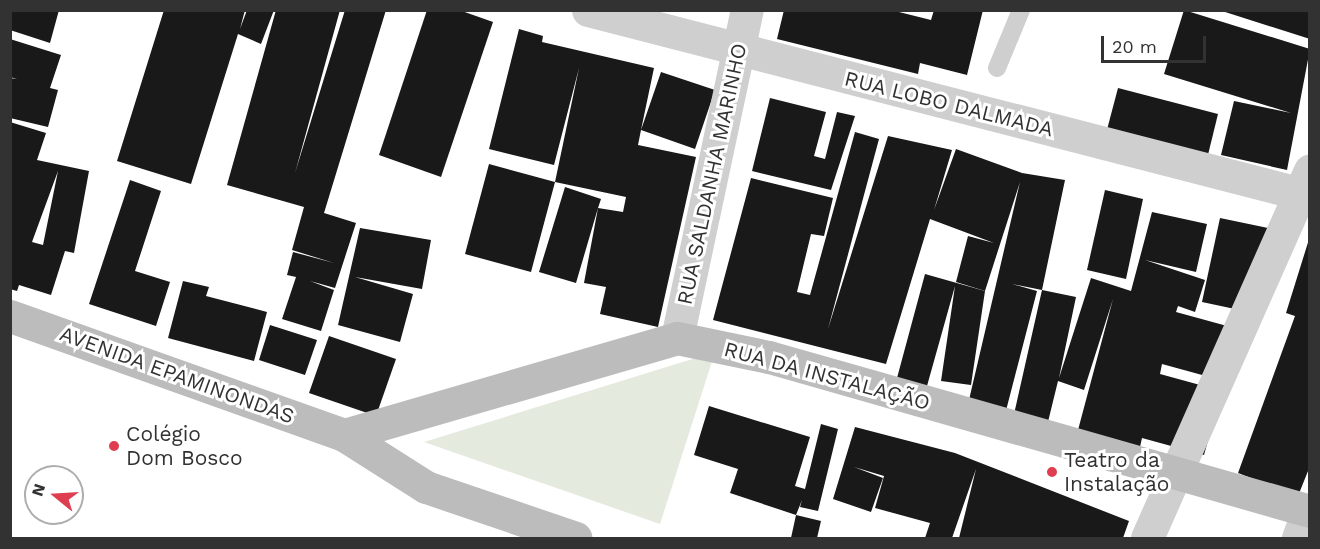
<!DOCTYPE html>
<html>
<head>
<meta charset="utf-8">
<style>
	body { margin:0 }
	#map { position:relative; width:1320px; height:549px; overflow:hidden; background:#fff; font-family:"Work Sans",sans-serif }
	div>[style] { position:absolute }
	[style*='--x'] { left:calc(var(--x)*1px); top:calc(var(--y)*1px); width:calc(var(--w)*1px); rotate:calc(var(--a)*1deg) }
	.green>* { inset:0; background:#e5eade }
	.building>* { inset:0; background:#191919 }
	.lane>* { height:18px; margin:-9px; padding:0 9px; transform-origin:9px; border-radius:9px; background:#cfcfcf }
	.street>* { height:33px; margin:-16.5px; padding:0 16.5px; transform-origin:16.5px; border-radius:16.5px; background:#cfcfcf }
	.secondary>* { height:33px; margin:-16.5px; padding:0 16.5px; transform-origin:16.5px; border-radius:16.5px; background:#bcbcbc }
	.dots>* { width:16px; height:16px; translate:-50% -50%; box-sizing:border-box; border:3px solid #fff; border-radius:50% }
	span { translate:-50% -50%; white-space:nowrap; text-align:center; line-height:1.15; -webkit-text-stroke:6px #fff; paint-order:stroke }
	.street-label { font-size:21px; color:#323232 }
	.poi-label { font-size:21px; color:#323232 }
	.left { translate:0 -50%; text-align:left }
	.frame { position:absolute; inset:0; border:12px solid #323232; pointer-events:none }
	.north { position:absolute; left:24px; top:465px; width:60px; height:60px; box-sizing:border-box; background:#fff; border:2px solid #adadad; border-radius:50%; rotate:288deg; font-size:16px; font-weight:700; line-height:24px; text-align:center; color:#323232 }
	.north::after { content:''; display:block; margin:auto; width:21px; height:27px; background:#de3e4f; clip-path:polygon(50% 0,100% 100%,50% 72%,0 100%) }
	.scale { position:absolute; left:1101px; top:36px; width:105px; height:27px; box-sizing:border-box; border:3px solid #323232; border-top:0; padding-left:8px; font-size:18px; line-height:21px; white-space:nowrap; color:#323232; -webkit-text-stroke:4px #fff; paint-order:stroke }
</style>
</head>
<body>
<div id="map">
	<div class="green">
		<div style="clip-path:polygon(715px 352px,660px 524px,424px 442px)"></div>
	</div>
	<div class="building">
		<div style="clip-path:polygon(10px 10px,59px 10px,50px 43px,10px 30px)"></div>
		<div style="clip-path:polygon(164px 10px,245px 10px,240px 29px,247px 10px,274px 10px,261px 44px,238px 34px,191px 184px,117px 161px)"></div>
		<div style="clip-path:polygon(276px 10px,340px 10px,295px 173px,345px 10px,386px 10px,324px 213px,356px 223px,335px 288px,310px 281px,334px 290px,321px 331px,282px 319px,296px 277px,287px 275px,293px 252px,334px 263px,292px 250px,304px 207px,227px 185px)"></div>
		<div style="clip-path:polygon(427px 10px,459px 10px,493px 22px,441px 177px,379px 155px)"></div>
		<div style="clip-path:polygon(784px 10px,891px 10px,931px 20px,934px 10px,983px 10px,967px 75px,920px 63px,918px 74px,777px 39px)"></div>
		<div style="clip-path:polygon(1184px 10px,1310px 49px,1287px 170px,1221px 155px,1234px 101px,1291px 113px,1164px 74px)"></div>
		<div style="clip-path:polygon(1222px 10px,1310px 10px,1310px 39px,1222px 11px)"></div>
		<div style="clip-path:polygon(519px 29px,543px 36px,542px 42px,654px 68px,641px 130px,661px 72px,715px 90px,695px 149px,641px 130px,638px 145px,696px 157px,658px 327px,600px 314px,606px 287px,584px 283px,598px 208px,576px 283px,539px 272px,565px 187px,601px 199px,598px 208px,623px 212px,626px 197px,555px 182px,579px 68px,554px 165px,489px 149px)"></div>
		<div style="clip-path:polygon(10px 39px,61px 55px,50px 88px,58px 90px,48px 127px,10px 118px,10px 78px,17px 79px,10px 77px)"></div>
		<div style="clip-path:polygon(1118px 88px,1218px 114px,1205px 167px,1104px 141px)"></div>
		<div style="clip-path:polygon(770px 98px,826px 112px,814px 156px,825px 159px,837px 112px,855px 116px,831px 190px,752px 171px)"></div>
		<div style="clip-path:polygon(evenodd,10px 122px,46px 133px,37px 160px,89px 171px,74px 253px,65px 251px,51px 295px,19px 285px,17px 291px,10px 289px,10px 122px,58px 171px,43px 245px,32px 242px,58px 171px)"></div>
		<div style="clip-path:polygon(855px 132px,879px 139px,828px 329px,888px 136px,952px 150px,934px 210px,956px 149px,1022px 173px,1065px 180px,1042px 290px,1012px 284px,1037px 291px,1002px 426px,965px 417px,1020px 182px,985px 291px,956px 282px,968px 236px,994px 243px,930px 219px,886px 364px,713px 320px,751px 178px,833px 198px,824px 236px,811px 234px,797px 292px,810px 295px)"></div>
		<div style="clip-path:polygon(489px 164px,555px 182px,531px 272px,465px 254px)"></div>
		<div style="clip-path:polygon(130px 180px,161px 191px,135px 271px,170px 282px,156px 326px,89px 304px)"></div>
		<div style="clip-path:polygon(1105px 190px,1143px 199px,1126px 279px,1087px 270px)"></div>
		<div style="clip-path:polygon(1152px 212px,1207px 224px,1196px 272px,1145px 260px,1205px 280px,1195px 312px,1178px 306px,1176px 312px,1238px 329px,1224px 381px,1162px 364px,1160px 374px,1222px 391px,1204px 455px,1142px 438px,1140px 447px,1078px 430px,1113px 299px,1084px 390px,1058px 381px,1046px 430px,1012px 423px,1042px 290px,1076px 297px,1059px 378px,1091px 278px,1131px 291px)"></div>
		<div style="clip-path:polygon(1220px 218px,1268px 228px,1249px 312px,1202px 302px)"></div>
		<div style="clip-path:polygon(360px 228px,431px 240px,422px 289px,355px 277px,413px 294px,400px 342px,338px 325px)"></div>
		<div style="clip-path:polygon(1310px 236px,1310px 466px,1298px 496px,1238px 473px,1295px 316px,1286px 313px)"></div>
		<div style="clip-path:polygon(925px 274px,985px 291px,971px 385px,941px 381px,955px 286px,927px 386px,897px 378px)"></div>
		<div style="clip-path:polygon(183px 281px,209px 287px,206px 296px,267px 312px,254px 361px,168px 338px)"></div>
		<div style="clip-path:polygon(270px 325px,317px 340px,305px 375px,259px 360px)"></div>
		<div style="clip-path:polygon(329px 336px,396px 359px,376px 416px,309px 393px)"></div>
		<div style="clip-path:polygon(709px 406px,810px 437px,795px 486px,805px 489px,821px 424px,838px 429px,818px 511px,800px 507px,802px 500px,796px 515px,730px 493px,738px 469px,694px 455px)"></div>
		<div style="clip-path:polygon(855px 427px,955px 453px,1129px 521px,1123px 538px,959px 538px,976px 469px,952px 538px,925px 538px,930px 523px,875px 508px,884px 476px,854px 467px,883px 478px,871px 512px,833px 499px)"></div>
		<div style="clip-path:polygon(796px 515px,821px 521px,817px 538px,791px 538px)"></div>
	</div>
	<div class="lane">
		<div style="--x:997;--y:68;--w:63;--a:-67.5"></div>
	</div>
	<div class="street">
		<div style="--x:588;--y:10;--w:746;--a:14.45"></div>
		<div style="--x:677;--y:338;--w:335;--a:-78"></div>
		<div style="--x:1147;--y:538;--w:402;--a:-66.1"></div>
		<div style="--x:1298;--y:538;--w:29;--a:-70"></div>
	</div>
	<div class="secondary">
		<div style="--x:10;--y:316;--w:355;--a:19.6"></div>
		<div style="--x:344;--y:435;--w:97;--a:32.4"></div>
		<div style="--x:426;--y:487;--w:158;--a:18.8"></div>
		<div style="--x:344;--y:435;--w:347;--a:-16.2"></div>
		<div style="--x:677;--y:338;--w:94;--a:11.7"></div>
		<div style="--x:769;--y:357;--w:562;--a:15.89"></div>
	</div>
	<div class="dots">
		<div style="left:114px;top:446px;background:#de3e4f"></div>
		<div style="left:1052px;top:472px;background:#de3e4f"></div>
	</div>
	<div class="street-label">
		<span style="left:949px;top:104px;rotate:14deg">RUA LOBO DALMADA</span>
		<span style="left:712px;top:174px;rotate:-78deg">RUA SALDANHA MARINHO</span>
		<span style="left:177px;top:375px;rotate:20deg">AVENIDA EPAMINONDAS</span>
		<span style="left:827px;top:376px;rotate:15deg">RUA DA INSTALAÇÃO</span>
	</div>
	<div class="poi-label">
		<span class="left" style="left:126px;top:446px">Colégio<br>Dom Bosco</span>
		<span class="left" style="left:1064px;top:472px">Teatro da<br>Instalação</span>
	</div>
	<div class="frame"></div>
	<div class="north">N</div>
	<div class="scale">20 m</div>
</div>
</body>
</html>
